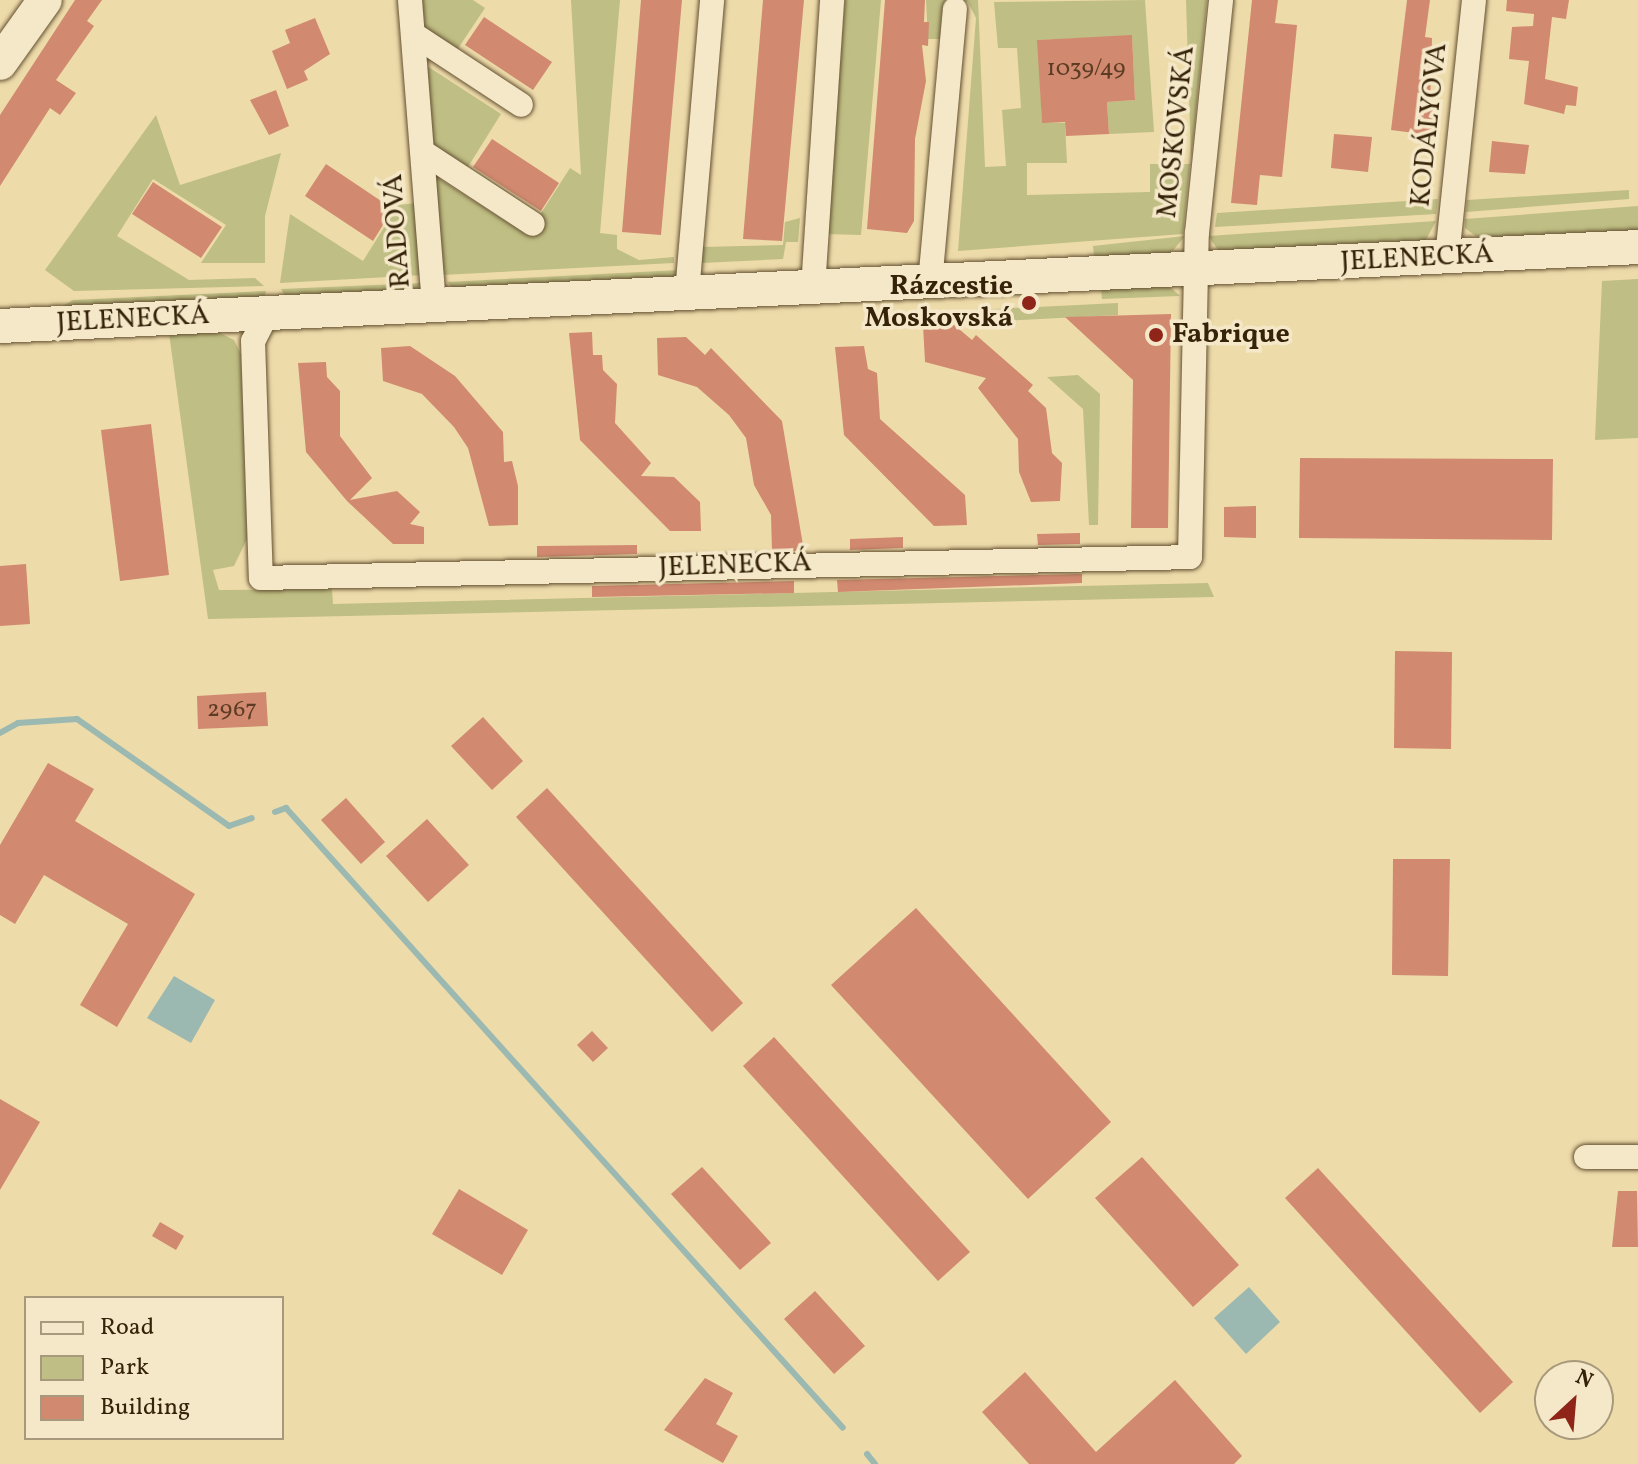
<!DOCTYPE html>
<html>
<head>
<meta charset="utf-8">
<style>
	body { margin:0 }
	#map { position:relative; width:1638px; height:1464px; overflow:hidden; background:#eedbaa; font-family:Vollkorn,serif }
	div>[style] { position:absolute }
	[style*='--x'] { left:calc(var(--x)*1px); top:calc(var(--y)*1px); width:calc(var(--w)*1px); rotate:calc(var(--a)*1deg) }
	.green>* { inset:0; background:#bfbe84 }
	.water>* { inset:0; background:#9bb9b1 }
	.stream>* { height:6px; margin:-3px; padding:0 3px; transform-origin:3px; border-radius:3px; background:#9bb9b1 }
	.building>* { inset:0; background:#d18970 }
	.roads { filter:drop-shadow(0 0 2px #635031) drop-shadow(0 0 2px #635031) }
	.street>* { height:24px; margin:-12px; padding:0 12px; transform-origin:12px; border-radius:12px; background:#f4e8c8 }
	.secondary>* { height:34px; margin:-17px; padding:0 17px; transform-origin:17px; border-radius:17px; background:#f4e8c8 }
	.dots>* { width:22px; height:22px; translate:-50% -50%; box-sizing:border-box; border:4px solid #f4e8c8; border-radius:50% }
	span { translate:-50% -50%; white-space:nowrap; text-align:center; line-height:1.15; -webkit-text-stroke:7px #f4e8c8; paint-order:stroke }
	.number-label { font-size:24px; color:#5c3c23 }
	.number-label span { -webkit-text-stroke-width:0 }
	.street-label { font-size:28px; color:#352209 }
	.poi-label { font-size:28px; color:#352209; font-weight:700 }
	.right { translate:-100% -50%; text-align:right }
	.left { translate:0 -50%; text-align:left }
	.legend { position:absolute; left:24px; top:1296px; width:260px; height:144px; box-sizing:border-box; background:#f4e8c8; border:2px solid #a8997c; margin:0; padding:10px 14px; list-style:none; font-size:24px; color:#352209 }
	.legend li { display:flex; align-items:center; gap:16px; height:40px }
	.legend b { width:40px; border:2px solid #a8997c }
	.north { position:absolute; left:1534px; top:1360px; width:80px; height:80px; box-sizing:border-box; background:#f4e8c8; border:2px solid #a8997c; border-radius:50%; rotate:26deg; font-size:22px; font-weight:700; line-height:32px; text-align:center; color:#352209 }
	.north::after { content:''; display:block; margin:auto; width:28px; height:36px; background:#8f2418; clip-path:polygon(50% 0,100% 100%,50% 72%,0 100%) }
</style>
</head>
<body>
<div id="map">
	<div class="green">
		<div style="clip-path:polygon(422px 0,473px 0,485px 8px,457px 50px,425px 30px)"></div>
		<div style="clip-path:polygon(571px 0,620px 0,600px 233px,617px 235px,617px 249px,639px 260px,674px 257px,674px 263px,442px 275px,435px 176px,527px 235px,570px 168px,581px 175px)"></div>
		<div style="clip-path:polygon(845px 0,881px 0,861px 235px,825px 234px)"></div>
		<div style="clip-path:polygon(926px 0,978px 0,985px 167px,1006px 166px,1002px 110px,1021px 108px,1017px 48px,998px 48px,994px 2px,1145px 0,1154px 132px,1109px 134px,1107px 102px,1135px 100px,1132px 36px,1038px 40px,1042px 122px,1065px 123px,1067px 163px,1027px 163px,1027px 195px,1150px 192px,1150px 164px,1190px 164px,1183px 234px,958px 251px,976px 18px,968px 2px,956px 1px,955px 9px,942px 8px,940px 39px,928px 39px)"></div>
		<div style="clip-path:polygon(1186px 0,1207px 0,1191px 160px)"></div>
		<div style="clip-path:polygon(427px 66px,501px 114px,466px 170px,434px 150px)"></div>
		<div style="clip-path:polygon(156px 115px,180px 185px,281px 153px,265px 216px,265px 263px,201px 263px,226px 225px,153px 179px,117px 236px,189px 280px,255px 278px,264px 286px,74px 291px,45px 270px)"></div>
		<div style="clip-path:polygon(1629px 190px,1629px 199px,1466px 212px,1467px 200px)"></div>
		<div style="clip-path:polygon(1438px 199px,1436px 214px,1215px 227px,1217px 213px)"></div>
		<div style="clip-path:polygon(417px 203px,424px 275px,280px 283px,290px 214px,363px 261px,398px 205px)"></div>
		<div style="clip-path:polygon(1638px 206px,1638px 234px,1486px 244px,1465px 228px,1465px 219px)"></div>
		<div style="clip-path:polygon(800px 218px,798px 242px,786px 242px,783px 259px,702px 263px,702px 247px,783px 245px,785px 222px)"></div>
		<div style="clip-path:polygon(1436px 221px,1422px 247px,1219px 251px,1208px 236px)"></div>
		<div style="clip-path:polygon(1185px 236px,1166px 259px,1095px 263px,1093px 246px)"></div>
		<div style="clip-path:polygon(680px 270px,670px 283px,459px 294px,447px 282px)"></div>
		<div style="clip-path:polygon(1638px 279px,1638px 438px,1595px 440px,1602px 281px)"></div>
		<div style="clip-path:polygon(422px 283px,409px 296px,289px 302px,281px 289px)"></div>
		<div style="clip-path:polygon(1168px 285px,1180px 296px,1102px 299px,1101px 289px)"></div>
		<div style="clip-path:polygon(266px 291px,263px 302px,48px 314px,73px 300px)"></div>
		<div style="clip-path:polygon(1118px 303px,1118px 315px,985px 322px,974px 310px)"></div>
		<div style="clip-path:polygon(214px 330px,234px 340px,241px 354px,247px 539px,234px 566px,213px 570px,219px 590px,332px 589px,333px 604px,1208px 583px,1214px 597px,208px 619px,169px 333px)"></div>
		<div style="clip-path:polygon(1078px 375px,1100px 394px,1098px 525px,1089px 525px,1083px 409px,1047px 377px)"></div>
	</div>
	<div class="water">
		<div style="clip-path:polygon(174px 976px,215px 1000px,191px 1043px,147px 1018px)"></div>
		<div style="clip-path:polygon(1249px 1287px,1280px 1322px,1246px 1354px,1214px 1318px)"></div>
	</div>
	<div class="stream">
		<div style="--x:0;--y:733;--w:21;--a:-29"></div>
		<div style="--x:18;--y:723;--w:59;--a:-3.9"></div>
		<div style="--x:77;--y:719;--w:186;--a:35.1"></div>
		<div style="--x:229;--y:826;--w:24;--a:-19"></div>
		<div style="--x:275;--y:812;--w:12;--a:-20"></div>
		<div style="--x:286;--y:808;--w:833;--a:48.06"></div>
		<div style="--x:867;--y:1454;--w:13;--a:51"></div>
	</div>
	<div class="building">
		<div style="clip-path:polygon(75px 0,102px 0,87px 21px,94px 26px,56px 80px,76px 93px,60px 115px,50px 108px,0 186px,0 115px)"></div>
		<div style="clip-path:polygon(641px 0,682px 0,661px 235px,622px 232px)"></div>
		<div style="clip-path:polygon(763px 0,804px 0,782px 241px,743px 239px)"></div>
		<div style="clip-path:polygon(885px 0,925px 0,924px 22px,929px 22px,928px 46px,922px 45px,926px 81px,915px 139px,914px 221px,907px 233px,867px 229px)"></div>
		<div style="clip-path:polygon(1252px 0,1278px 0,1275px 23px,1297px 25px,1282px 177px,1260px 175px,1257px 205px,1231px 203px)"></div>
		<div style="clip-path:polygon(1407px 0,1430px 0,1425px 37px,1432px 38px,1430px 106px,1441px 107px,1438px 136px,1391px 130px)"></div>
		<div style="clip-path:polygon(1507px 0,1569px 0,1566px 19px,1552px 17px,1545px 79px,1578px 87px,1576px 106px,1566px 105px,1564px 114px,1524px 104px,1529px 61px,1509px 59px,1512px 27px,1533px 26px,1534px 14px,1506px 11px)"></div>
		<div style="clip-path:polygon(484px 17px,552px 62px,533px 90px,465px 45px)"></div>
		<div style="clip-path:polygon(315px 18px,330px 54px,304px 71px,308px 80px,287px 89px,272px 51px,290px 43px,285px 30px)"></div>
		<div style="clip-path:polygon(1132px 35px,1135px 100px,1107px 102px,1109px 134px,1066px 136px,1065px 122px,1042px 123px,1037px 40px)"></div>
		<div style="clip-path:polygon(276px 90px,289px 126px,269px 135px,250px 100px)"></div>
		<div style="clip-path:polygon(1334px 134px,1372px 137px,1368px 172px,1331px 168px)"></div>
		<div style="clip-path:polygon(492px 139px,559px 183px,541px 211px,473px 167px)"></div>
		<div style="clip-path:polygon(1492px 141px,1529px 145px,1525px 174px,1489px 172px)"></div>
		<div style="clip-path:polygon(326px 164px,393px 209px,373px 241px,305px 196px)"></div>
		<div style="clip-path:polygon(153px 182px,222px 227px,201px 258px,132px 214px)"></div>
		<div style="clip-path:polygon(1171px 314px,1168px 528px,1131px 528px,1133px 380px,1065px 317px)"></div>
		<div style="clip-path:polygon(953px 324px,972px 340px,976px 335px,1033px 385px,1028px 391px,1046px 408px,1052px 453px,1062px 463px,1060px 501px,1031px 502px,1019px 472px,1018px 439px,978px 388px,986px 378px,925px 362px,923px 325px)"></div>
		<div style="clip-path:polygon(592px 332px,593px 355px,602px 355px,603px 370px,617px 384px,615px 423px,651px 463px,641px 476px,674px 477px,700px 502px,701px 531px,670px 531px,580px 440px,569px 333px)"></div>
		<div style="clip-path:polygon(686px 337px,705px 355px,711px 348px,782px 421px,804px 551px,772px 551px,771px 515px,754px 485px,746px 438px,729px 415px,697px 387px,658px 375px,657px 338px)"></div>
		<div style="clip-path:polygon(410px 346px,455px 376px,503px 432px,504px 462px,512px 461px,518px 486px,518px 525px,489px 526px,468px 448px,454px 427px,422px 394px,383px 381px,381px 348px)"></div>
		<div style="clip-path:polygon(864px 346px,868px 369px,877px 373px,880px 419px,965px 495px,967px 525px,934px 526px,844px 435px,835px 347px)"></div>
		<div style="clip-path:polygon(326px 362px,327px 377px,340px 391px,340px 436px,372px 478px,350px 500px,397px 491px,420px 512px,410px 524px,424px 527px,424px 544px,393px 544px,347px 501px,306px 452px,298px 363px)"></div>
		<div style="clip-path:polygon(151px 424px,169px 575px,120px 581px,101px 430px)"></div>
		<div style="clip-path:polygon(1300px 458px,1553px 459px,1552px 540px,1299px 538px)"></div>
		<div style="clip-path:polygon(1256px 506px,1256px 538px,1224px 537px,1224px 507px)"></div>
		<div style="clip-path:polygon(1080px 533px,1080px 544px,1038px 545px,1037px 534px)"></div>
		<div style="clip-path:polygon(903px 537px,903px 548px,850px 550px,850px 539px)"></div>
		<div style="clip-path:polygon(637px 545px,637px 554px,537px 557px,537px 546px)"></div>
		<div style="clip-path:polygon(26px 564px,30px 624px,0 626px,0 566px)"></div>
		<div style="clip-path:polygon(1082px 574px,1082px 583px,838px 592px,837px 580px)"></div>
		<div style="clip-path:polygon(794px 581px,794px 593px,592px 597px,592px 586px)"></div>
		<div style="clip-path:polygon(1395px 651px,1452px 652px,1451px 749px,1394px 748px)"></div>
		<div style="clip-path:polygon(266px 692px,268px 726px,198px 729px,197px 696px)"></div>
		<div style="clip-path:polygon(483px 717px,523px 761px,492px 790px,451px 746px)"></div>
		<div style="clip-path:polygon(48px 763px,94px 789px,75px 821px,195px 894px,117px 1027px,80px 1005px,128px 924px,44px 875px,15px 924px,0 915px,0 845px)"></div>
		<div style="clip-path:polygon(547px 788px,743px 1003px,712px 1032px,516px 817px)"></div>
		<div style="clip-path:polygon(346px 798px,385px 842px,361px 864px,321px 820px)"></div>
		<div style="clip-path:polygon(427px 819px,469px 865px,428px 902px,386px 856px)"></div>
		<div style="clip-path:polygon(1393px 859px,1450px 859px,1448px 976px,1392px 975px)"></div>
		<div style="clip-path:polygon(916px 908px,1111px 1122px,1028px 1199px,831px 985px)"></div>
		<div style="clip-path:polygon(592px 1031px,608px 1048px,593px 1062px,577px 1045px)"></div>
		<div style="clip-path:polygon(774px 1037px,970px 1252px,938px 1281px,743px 1066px)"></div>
		<div style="clip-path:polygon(0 1099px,40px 1122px,0 1190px)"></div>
		<div style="clip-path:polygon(1142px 1157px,1239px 1265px,1193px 1307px,1095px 1198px)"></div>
		<div style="clip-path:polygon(702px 1167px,771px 1243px,740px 1270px,671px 1194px)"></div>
		<div style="clip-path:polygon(1318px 1168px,1513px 1382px,1480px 1413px,1285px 1198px)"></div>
		<div style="clip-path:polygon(459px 1189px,528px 1230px,502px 1275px,432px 1234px)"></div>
		<div style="clip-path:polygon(1618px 1191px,1637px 1191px,1638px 1247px,1612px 1247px)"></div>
		<div style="clip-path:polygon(160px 1222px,184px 1236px,176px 1250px,152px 1236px)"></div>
		<div style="clip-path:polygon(815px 1291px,865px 1346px,834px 1374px,784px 1319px)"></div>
		<div style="clip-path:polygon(1025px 1372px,1096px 1452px,1175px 1380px,1242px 1456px,1234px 1464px,1029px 1464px,982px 1412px)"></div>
		<div style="clip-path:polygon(705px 1378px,733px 1393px,716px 1424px,738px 1436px,723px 1463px,664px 1430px)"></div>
	</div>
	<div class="roads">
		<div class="street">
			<div style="--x:410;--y:0;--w:306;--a:85.5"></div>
			<div style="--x:413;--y:34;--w:129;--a:33.3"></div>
			<div style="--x:423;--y:152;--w:131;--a:33.2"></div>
			<div style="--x:1447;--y:257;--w:258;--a:-84"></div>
			<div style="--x:930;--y:283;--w:275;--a:-84.8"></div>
			<div style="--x:813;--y:288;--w:289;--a:-86.2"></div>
			<div style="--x:687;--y:293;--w:294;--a:-85.1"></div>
			<div style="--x:267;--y:314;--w:30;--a:117"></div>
			<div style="--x:253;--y:341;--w:237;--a:88.1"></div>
			<div style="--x:261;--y:578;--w:929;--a:-1.29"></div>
			<div style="--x:1190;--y:557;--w:324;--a:-88.8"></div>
			<div style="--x:1197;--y:233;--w:234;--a:-84.1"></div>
			<div style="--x:1586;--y:1157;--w:52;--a:0"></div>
		</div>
		<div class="secondary">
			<div style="--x:0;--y:63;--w:77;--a:-54.5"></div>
			<div style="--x:0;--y:326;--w:1640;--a:-2.76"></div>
		</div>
	</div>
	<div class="dots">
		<div style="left:1029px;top:303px;background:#8f2418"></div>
		<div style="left:1156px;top:335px;background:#8f2418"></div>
	</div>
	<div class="number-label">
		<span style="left:1086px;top:70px">1039/49</span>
		<span style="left:232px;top:711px">2967</span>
	</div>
	<div class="street-label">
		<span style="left:1430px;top:125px;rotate:-84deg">KODÁLYOVA</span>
		<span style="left:1177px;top:132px;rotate:-84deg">MOSKOVSKÁ</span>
		<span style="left:398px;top:231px;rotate:-94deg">RADOVÁ</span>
		<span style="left:1417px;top:259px;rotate:-3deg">JELENECKÁ</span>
		<span style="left:133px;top:320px;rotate:-3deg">JELENECKÁ</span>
		<span style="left:735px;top:566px;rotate:-2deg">JELENECKÁ</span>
	</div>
	<div class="poi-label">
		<span class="right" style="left:1013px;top:303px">Rázcestie<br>Moskovská</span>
		<span class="left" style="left:1172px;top:335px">Fabrique</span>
	</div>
	<ul class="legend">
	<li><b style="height:10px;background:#f4e8c8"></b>Road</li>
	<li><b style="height:22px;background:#bfbe84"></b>Park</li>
	<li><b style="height:22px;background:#d18970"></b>Building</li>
	</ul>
	<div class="north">N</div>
</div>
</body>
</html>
